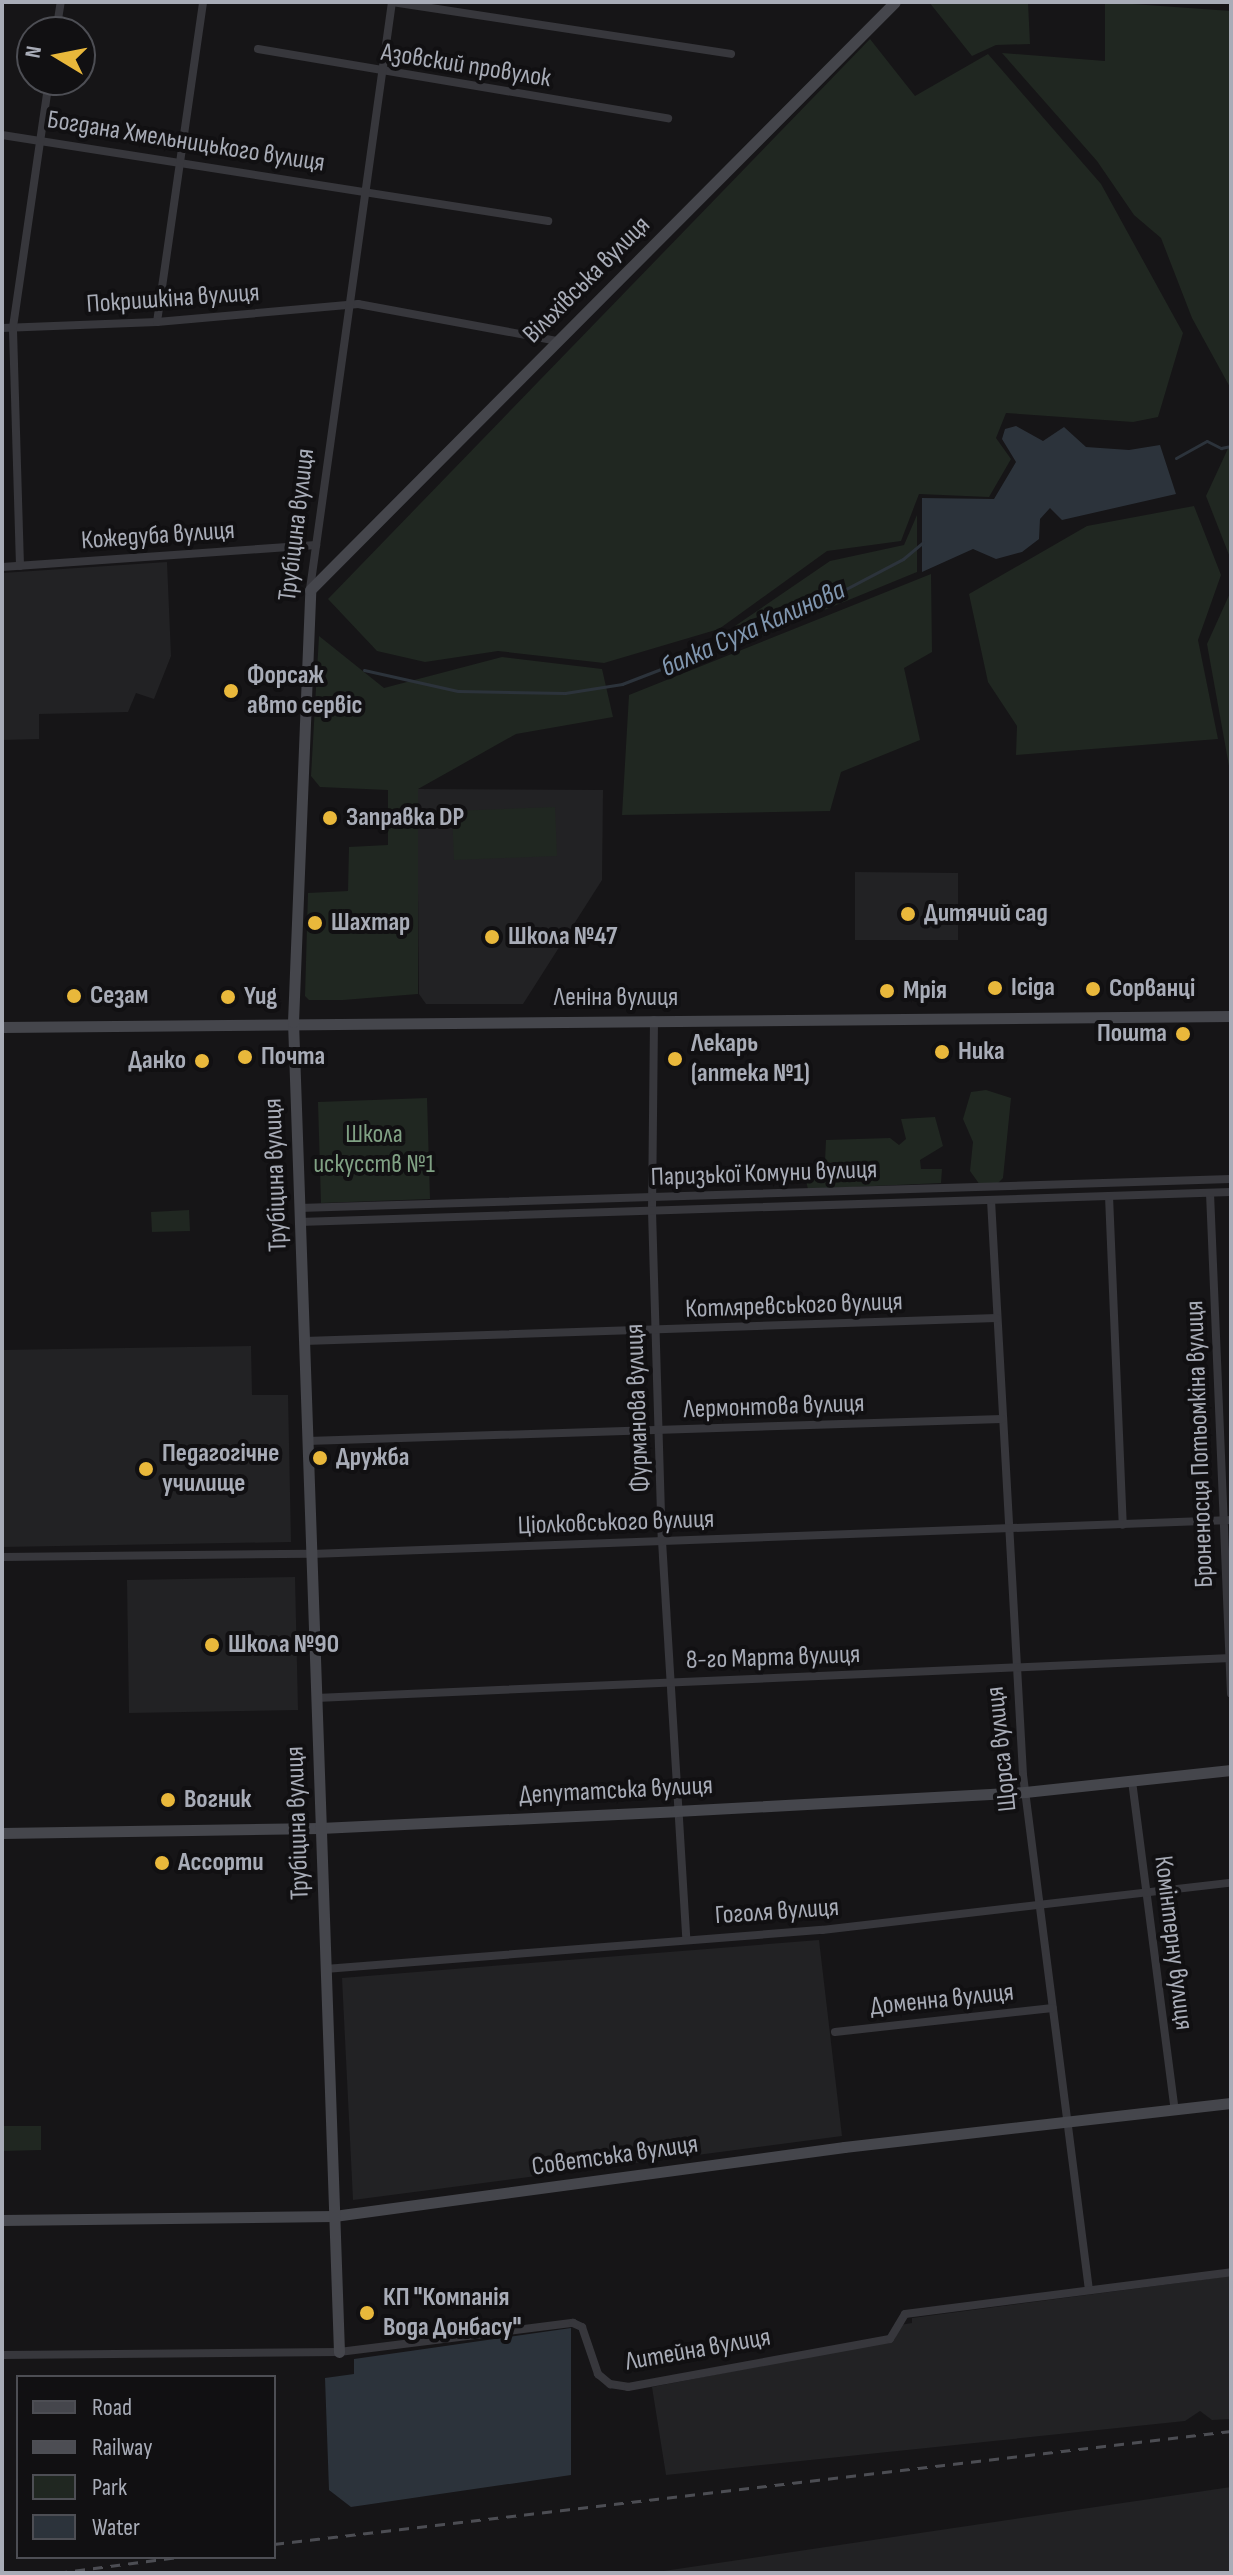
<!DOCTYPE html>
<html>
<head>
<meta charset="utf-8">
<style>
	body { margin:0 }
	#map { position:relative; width:1233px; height:2575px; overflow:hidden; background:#161517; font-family:"Sofia Sans Condensed",sans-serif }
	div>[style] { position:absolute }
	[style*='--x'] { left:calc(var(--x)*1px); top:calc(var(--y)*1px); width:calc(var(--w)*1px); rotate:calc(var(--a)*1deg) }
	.built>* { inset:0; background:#222224 }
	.green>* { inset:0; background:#202721 }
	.water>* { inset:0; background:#2c333b }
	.stream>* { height:3px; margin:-1.5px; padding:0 1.5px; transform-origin:1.5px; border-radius:1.5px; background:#2c333b }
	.street>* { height:8px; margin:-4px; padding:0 4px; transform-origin:4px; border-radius:4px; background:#37373c }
	.secondary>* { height:11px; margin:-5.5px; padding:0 5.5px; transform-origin:5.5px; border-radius:5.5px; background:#45464c }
	.rail>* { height:3px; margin-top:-1.5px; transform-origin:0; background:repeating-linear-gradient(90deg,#4c4d53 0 10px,transparent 0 18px) }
	.dots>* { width:22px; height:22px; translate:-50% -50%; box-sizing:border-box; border:4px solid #111012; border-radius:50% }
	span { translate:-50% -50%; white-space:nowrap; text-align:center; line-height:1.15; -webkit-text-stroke:8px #111012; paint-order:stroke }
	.street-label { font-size:26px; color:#a8acb7 }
	.poi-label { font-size:26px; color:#a8acb7; font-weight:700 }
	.left { translate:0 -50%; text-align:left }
	.right { translate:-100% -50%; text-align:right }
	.park-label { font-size:26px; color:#80a184 }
	.water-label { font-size:28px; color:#8197b0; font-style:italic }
	.frame { position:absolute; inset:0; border:4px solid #a8acb7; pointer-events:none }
	.legend { position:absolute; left:16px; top:2375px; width:260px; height:184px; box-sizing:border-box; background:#111012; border:2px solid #4d4e54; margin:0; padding:10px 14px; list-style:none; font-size:24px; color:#a8acb7 }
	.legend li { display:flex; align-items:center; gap:16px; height:40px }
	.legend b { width:40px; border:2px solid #4d4e54 }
	.north { position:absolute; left:16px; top:16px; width:80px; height:80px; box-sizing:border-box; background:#111012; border:2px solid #4d4e54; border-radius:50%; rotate:280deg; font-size:22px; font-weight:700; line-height:32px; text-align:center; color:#a8acb7 }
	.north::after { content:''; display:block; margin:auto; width:28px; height:36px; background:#e9b83b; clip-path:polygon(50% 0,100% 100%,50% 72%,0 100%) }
</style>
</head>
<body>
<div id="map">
	<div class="built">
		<div style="clip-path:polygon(167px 562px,171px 656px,154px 699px,136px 693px,128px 712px,39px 714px,39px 739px,2px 740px,2px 573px)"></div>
		<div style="clip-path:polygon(417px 789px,603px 790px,602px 880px,523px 1004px,426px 1004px,419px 994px)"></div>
		<div style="clip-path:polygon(855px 872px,958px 873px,958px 940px,855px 940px)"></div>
		<div style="clip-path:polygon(251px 1346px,252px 1395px,288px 1395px,291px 1542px,2px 1547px,2px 1350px)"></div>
		<div style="clip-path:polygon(295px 1577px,298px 1710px,129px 1713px,127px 1580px)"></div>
		<div style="clip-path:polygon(819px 1940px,842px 2136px,353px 2200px,342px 1978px)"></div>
		<div style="clip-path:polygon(1231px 2276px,1231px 2419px,1212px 2420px,1200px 2411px,1185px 2421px,666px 2475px,652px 2387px,894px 2340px,900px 2325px,912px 2323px,912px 2318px)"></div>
		<div style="clip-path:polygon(1231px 2487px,1231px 2573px,650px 2573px)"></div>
	</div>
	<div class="green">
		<div style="clip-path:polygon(929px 2px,1028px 2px,1030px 44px,996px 45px,972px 56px)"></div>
		<div style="clip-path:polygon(1105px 2px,1231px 11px,1231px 389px,1192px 318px,1161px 238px,1134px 215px,1097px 161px,1002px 53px,1105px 61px)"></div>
		<div style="clip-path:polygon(870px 39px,915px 96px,988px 54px,1101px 184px,1183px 333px,1158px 417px,1133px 422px,1006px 413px,996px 438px,1011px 459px,989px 497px,919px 494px,901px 541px,827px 551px,719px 629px,604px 663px,498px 651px,425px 662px,377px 651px,328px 599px)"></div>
		<div style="clip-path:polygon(1231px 442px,1231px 560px,1206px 496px)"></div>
		<div style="clip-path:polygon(1194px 506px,1221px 575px,1198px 640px,1218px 739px,1016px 755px,1017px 726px,988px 682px,969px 594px,1087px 526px)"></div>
		<div style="clip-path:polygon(917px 515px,917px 572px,739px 645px,735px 626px,830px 561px,904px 545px)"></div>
		<div style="clip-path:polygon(931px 574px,932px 652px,904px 668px,920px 740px,841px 772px,830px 811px,622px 815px,629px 695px)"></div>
		<div style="clip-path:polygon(1231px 591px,1231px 777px,1207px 644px)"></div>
		<div style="clip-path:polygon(319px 636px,384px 688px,502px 657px,602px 669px,613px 717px,516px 734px,418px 789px,418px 994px,343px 1000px,309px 1000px,305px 996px,308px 893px,348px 891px,349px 847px,388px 845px,388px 790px,320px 787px,311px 776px)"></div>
		<div style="clip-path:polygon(555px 807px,557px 856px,454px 860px,452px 811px)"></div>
		<div style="clip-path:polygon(986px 1090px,1011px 1098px,1003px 1178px,997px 1184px,980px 1185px,970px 1171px,973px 1142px,963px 1119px,971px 1092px)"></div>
		<div style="clip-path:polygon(427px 1098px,430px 1199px,321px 1203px,318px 1102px)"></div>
		<div style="clip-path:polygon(935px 1117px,943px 1146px,920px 1160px,921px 1169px,942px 1169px,941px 1183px,808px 1189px,806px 1181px,825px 1161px,826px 1140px,890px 1138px,899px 1145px,906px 1139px,901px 1119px)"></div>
		<div style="clip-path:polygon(189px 1210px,190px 1231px,152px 1232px,151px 1212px)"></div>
		<div style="clip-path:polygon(2px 2126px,41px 2126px,41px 2150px,2px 2151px)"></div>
	</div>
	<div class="water">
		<div style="clip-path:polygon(1016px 426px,1043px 441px,1064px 427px,1086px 447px,1129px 450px,1160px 445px,1176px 494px,1062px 520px,1050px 508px,1040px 519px,1039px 539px,1022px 552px,996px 559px,973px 549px,922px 572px,922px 498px,994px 499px,1016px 462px,1002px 439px,1005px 429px)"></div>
		<div style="clip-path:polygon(571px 2328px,571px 2475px,351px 2507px,329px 2490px,325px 2378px,354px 2374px,354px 2359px)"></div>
	</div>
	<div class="stream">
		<div style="--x:1176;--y:458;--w:35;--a:-29"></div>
		<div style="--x:1207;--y:441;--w:16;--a:27"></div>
		<div style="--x:1221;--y:448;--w:10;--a:-11"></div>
		<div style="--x:364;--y:670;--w:96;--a:12.6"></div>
		<div style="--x:458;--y:691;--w:107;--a:1.1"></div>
		<div style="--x:565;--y:693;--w:58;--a:-9"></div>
		<div style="--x:622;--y:684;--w:175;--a:-21.1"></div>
		<div style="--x:785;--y:621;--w:133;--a:-27.7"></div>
		<div style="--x:903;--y:559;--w:26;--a:-40"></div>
	</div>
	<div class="street">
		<div style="--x:392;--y:2;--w:343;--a:8.7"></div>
		<div style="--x:56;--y:32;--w:30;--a:-81"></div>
		<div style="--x:258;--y:49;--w:416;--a:9.6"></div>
		<div style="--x:2;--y:135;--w:553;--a:8.95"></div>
		<div style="--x:157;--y:322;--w:323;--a:-81.8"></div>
		<div style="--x:2;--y:328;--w:155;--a:-2.2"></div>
		<div style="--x:157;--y:322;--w:202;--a:-5.1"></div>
		<div style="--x:358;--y:304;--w:202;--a:10.5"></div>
		<div style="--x:20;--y:566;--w:239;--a:-91.7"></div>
		<div style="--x:13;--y:327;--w:250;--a:-81.7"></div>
		<div style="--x:2;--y:567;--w:315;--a:-4"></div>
		<div style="--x:310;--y:589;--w:593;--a:-82.05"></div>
		<div style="--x:654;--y:1020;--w:191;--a:90.6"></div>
		<div style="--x:652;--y:1211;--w:330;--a:88.3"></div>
		<div style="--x:662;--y:1541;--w:399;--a:86.5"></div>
		<div style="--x:1210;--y:1193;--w:501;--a:87.6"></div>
		<div style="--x:1109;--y:1196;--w:329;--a:87.6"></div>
		<div style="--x:991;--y:1200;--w:576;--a:86.81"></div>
		<div style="--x:1023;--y:1775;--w:519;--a:82.7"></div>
		<div style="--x:299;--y:1208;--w:932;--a:-1.78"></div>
		<div style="--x:299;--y:1222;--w:932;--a:-1.84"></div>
		<div style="--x:304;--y:1341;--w:693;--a:-1.9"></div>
		<div style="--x:307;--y:1441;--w:695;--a:-1.81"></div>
		<div style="--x:2;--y:1557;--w:309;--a:-0.6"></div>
		<div style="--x:311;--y:1554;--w:921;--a:-2.12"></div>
		<div style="--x:316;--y:1698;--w:916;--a:-2.5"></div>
		<div style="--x:1132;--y:1781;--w:332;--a:82.6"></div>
		<div style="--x:325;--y:1969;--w:499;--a:-4.5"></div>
		<div style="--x:822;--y:1930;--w:412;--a:-6.6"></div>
		<div style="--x:835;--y:2032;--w:219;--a:-6.3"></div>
		<div style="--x:2;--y:2355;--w:337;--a:-0.5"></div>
		<div style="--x:339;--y:2352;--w:236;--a:-7.1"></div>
		<div style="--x:573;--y:2323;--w:10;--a:24"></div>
		<div style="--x:582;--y:2327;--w:50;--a:71.2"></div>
		<div style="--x:598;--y:2374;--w:16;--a:40"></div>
		<div style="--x:610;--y:2384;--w:18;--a:9"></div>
		<div style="--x:628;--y:2387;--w:266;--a:-10.4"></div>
		<div style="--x:890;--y:2339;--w:29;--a:-59"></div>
		<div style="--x:905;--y:2314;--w:329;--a:-7.3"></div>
	</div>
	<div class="secondary">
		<div style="--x:2;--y:1027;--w:1229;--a:-0.51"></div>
		<div style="--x:2;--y:1833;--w:318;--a:-0.9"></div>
		<div style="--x:320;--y:1828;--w:356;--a:-2.7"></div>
		<div style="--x:676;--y:1811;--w:350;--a:-3.1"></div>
		<div style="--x:1025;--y:1792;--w:207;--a:-6.1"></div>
		<div style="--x:2;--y:2220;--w:332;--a:-0.7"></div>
		<div style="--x:334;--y:2216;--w:515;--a:-7.7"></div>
		<div style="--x:844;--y:2147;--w:389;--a:-6.5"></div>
		<div style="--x:339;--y:2352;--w:1331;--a:-91.98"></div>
		<div style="--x:293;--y:1022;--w:432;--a:-87.7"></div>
		<div style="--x:310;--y:590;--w:829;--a:-45.15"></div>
	</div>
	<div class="rail">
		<div style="--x:274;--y:2544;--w:964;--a:-6.73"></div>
		<div style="--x:57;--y:2573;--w:122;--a:-7.5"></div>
	</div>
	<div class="dots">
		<div style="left:231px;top:691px;background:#e9b83b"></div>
		<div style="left:330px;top:818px;background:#e9b83b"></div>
		<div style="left:908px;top:914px;background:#e9b83b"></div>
		<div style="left:315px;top:923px;background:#e9b83b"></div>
		<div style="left:492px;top:937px;background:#e9b83b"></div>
		<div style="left:995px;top:988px;background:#e9b83b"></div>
		<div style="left:1093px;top:989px;background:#e9b83b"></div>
		<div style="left:887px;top:991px;background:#e9b83b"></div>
		<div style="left:74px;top:996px;background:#e9b83b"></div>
		<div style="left:228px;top:997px;background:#e9b83b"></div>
		<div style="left:1183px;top:1034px;background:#e9b83b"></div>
		<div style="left:942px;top:1052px;background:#e9b83b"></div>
		<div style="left:245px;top:1057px;background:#e9b83b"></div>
		<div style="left:675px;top:1059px;background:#e9b83b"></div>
		<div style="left:202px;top:1061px;background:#e9b83b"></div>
		<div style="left:320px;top:1458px;background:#e9b83b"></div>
		<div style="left:146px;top:1469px;background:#e9b83b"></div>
		<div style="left:212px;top:1645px;background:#e9b83b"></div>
		<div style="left:168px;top:1800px;background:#e9b83b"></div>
		<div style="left:162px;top:1863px;background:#e9b83b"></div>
		<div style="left:367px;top:2313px;background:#e9b83b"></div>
	</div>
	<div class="street-label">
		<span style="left:466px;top:66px;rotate:9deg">Азовский провулок</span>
		<span style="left:186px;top:142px;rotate:9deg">Богдана Хмельницького вулиця</span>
		<span style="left:587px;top:280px;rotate:-45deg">Вільхівська вулиця</span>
		<span style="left:173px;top:299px;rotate:-4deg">Покришкіна вулиця</span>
		<span style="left:297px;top:525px;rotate:-83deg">Трубіцина вулиця</span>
		<span style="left:158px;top:536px;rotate:-4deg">Кожедуба вулиця</span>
		<span style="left:616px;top:998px">Леніна вулиця</span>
		<span style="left:764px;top:1174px;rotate:-2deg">Паризької Комуни вулиця</span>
		<span style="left:276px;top:1175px;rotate:-92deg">Трубіцина вулиця</span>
		<span style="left:794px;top:1306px;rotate:-2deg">Котляревського вулиця</span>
		<span style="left:774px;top:1407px;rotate:-2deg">Лермонтова вулиця</span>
		<span style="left:638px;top:1408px;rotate:-92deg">Фурманова вулиця</span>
		<span style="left:1200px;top:1444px;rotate:-92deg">Броненосця Потьомкіна вулиця</span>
		<span style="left:616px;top:1523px;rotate:-2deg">Ціолковського вулиця</span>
		<span style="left:773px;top:1658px;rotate:-2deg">8-го Марта вулиця</span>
		<span style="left:1002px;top:1749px;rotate:-96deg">Щорса вулиця</span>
		<span style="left:616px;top:1791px;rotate:-3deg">Депутатська вулиця</span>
		<span style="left:298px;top:1823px;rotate:-92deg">Трубіцина вулиця</span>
		<span style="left:777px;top:1912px;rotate:-4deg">Гоголя вулиця</span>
		<span style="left:1173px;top:1943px;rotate:83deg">Комінтерну вулиця</span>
		<span style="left:942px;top:2000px;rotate:-6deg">Доменна вулиця</span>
		<span style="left:615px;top:2156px;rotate:-8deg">Советська вулиця</span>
		<span style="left:698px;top:2350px;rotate:-10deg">Литейна вулиця</span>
	</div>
	<div class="poi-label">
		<span class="left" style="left:247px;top:691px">Форсаж<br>авто сервіс</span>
		<span class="left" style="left:346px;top:818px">Заправка DP</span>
		<span class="left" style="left:924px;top:914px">Дитячий сад</span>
		<span class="left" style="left:331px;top:923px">Шахтар</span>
		<span class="left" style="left:508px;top:937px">Школа №47</span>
		<span class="left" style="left:1011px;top:988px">Ісіда</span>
		<span class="left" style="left:1109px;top:989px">Сорванці</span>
		<span class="left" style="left:903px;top:991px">Мрія</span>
		<span class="left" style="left:90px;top:996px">Сезам</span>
		<span class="left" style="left:244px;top:997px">Yug</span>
		<span class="right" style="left:1167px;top:1034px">Пошта</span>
		<span class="left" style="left:691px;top:1059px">Лекарь<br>(аптека №1)</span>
		<span class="left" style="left:958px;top:1052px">Ника</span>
		<span class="left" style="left:261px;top:1057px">Почта</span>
		<span class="right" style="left:186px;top:1061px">Данко</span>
		<span class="left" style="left:162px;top:1469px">Педагогічне<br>училище</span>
		<span class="left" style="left:336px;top:1458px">Дружба</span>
		<span class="left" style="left:228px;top:1645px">Школа №90</span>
		<span class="left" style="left:184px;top:1800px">Вогник</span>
		<span class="left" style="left:178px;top:1863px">Ассорти</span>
		<span class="left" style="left:383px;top:2313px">КП "Компанія<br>Вода Донбасу"</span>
	</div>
	<div class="park-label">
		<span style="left:374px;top:1150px">Школа<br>искусств №1</span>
	</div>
	<div class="water-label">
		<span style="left:753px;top:629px;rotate:-24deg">балка Суха Калинова</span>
	</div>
	<div class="frame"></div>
	<ul class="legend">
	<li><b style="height:10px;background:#45464c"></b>Road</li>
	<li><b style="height:10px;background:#4c4d53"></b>Railway</li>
	<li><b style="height:22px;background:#202721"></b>Park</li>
	<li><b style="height:22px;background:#2c333b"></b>Water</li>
	</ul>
	<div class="north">N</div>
</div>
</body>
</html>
